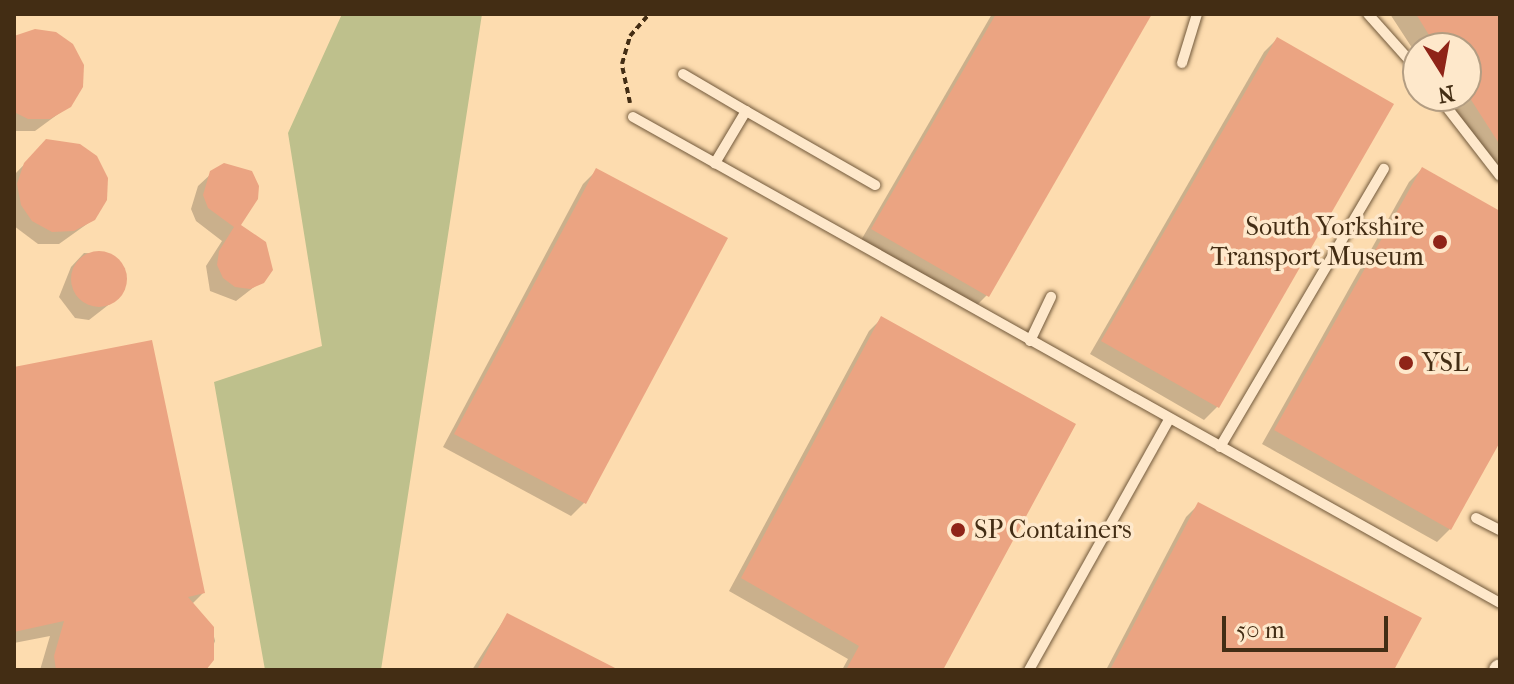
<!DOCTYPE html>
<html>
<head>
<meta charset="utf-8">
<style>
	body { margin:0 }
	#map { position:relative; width:1514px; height:684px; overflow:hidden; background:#fddcaf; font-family:"IM FELL French Canon",serif }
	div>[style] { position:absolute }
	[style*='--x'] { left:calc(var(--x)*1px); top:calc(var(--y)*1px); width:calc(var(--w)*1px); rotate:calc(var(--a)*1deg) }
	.green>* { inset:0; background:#bec08c }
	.shadow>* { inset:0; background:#0003 }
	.building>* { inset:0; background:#eba482 }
	.round { border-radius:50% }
	.path>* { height:4px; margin-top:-2px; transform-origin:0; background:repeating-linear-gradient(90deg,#432d14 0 6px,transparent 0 10px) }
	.roads { filter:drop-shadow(0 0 2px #72593b) drop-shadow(0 0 2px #72593b) }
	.lane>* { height:10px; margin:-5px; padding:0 5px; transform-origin:5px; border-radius:5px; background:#fee8cb }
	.street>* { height:20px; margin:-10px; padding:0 10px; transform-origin:10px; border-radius:10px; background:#fee8cb }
	.dots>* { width:22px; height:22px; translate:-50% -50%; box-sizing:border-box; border:4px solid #fee8cb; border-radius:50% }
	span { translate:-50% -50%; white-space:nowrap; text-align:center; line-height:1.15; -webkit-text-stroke:7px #fee8cb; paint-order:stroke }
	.poi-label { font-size:26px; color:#432d14 }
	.right { translate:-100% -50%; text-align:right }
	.left { translate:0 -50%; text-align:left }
	.frame { position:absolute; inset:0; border:16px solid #432d14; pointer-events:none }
	.north { position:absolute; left:1402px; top:32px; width:80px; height:80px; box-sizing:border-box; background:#fee8cb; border:2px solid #b39d82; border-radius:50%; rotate:169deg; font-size:22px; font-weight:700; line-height:32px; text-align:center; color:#432d14 }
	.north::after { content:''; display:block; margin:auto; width:28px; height:36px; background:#8f2418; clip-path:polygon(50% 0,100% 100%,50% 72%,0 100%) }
	.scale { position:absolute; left:1222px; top:616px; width:166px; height:36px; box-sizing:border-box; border:4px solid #432d14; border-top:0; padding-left:10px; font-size:24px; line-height:28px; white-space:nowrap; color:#432d14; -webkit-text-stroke:6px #fee8cb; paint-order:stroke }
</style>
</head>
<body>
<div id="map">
	<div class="green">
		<div style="clip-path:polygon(342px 14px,482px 14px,381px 670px,265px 670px,214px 382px,322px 346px,288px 133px)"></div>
	</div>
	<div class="shadow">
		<div style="clip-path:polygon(992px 14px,1150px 14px,987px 295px,974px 308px,860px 242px)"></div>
		<div style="clip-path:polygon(1390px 14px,1500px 14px,1500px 184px,1443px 96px,1466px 96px,1466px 48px,1418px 48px,1418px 57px)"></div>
		<div style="clip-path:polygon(14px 38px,69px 106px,35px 131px,14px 131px)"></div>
		<div style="clip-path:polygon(1277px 39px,1217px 407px,1204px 420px,1090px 354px,1264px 52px)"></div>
		<div style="clip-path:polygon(47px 141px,94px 219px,59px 244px,38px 244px,14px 226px,14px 175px)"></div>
		<div style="clip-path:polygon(1422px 169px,1500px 213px,1500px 439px,1450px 529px,1437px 542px,1262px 444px,1409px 182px)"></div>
		<div style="clip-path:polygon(596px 171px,584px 503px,571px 516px,443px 447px,583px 184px)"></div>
		<div style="clip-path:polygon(212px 173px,262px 281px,236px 301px,210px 291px,206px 266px,222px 241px,196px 221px,191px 209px,198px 186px)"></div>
		<div style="clip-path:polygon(84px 253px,107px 254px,125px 275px,116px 299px,89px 320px,75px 318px,59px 297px,71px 267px)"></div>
		<div style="clip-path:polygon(882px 318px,941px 670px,842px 670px,848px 659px,729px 591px,869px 331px)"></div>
		<div style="clip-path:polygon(14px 369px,203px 593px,192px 604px,212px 628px,215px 641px,204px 670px,40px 670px,50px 636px,14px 643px)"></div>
		<div style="clip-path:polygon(1199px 504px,1392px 670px,1106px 670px,1186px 517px)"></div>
		<div style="clip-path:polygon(507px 615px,613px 670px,472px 670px)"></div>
	</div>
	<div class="building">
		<div style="clip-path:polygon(996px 14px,1152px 14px,989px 297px,871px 229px)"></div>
		<div style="clip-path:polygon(1416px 14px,1500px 14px,1500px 145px,1466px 92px,1466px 48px,1437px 48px)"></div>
		<div style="clip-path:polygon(35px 29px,56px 32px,73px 44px,84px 65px,83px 87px,71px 107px,50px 119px,28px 119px,14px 112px,14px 36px)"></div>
		<div style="clip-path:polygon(1277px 37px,1394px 104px,1219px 408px,1101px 341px)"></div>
		<div style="clip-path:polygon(46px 139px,80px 144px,97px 156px,108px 178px,107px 200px,95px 220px,74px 231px,52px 232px,32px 221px,21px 205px,17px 184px,24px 163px)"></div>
		<div style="clip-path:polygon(224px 163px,252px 171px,259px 186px,258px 199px,241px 225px,266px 242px,273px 270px,264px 283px,250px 289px,235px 287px,223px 278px,217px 265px,219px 251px,234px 227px,208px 208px,203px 195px,210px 171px)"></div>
		<div style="clip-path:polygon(1422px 167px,1500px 211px,1500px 442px,1451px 530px,1274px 430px)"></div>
		<div style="clip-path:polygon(596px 168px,728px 238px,586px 504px,454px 434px)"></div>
		<div class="round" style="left:71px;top:251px;width:56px;height:56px"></div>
		<div style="clip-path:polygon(881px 316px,1076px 424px,943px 670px,846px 670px,859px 646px,741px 578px)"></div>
		<div style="clip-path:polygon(152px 340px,205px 593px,188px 597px,214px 627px,214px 660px,206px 670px,56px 670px,54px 656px,64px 621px,14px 632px,14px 367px)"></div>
		<div style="clip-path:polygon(1198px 502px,1422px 618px,1394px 670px,1110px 670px)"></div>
		<div style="clip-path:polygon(507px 613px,574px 647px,619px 670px,477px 670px)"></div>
	</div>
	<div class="path">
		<div style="--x:630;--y:103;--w:40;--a:-102"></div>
		<div style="--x:622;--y:64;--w:29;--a:-74"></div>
		<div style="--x:630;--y:36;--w:29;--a:-49"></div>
	</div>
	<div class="roads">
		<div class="lane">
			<div style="--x:1368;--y:14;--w:75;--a:48.2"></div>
			<div style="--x:1182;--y:63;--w:51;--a:-73"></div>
			<div style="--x:683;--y:74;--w:73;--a:30.4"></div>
			<div style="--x:746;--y:111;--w:61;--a:120.8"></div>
			<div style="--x:1438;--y:96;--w:101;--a:52.2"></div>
			<div style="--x:746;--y:111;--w:149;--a:29.8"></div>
			<div style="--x:633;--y:117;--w:994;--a:29.27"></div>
			<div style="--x:1030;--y:341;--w:49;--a:-64.5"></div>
			<div style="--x:1220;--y:447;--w:323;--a:-59.5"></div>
			<div style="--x:1476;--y:518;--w:27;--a:27"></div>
			<div style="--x:1029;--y:670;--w:287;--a:-60.8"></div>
		</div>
		<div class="street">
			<div style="--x:1499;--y:670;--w:1;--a:-45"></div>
		</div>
	</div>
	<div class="dots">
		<div style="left:1440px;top:242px;background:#8f2418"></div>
		<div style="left:1406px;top:363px;background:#8f2418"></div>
		<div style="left:958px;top:530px;background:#8f2418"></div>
	</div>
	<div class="poi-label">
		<span class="right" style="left:1424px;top:242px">South Yorkshire<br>Transport Museum</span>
		<span class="left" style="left:1422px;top:363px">YSL</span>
		<span class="left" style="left:974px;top:530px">SP Containers</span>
	</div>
	<div class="frame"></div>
	<div class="north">N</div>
	<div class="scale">50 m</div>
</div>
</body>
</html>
